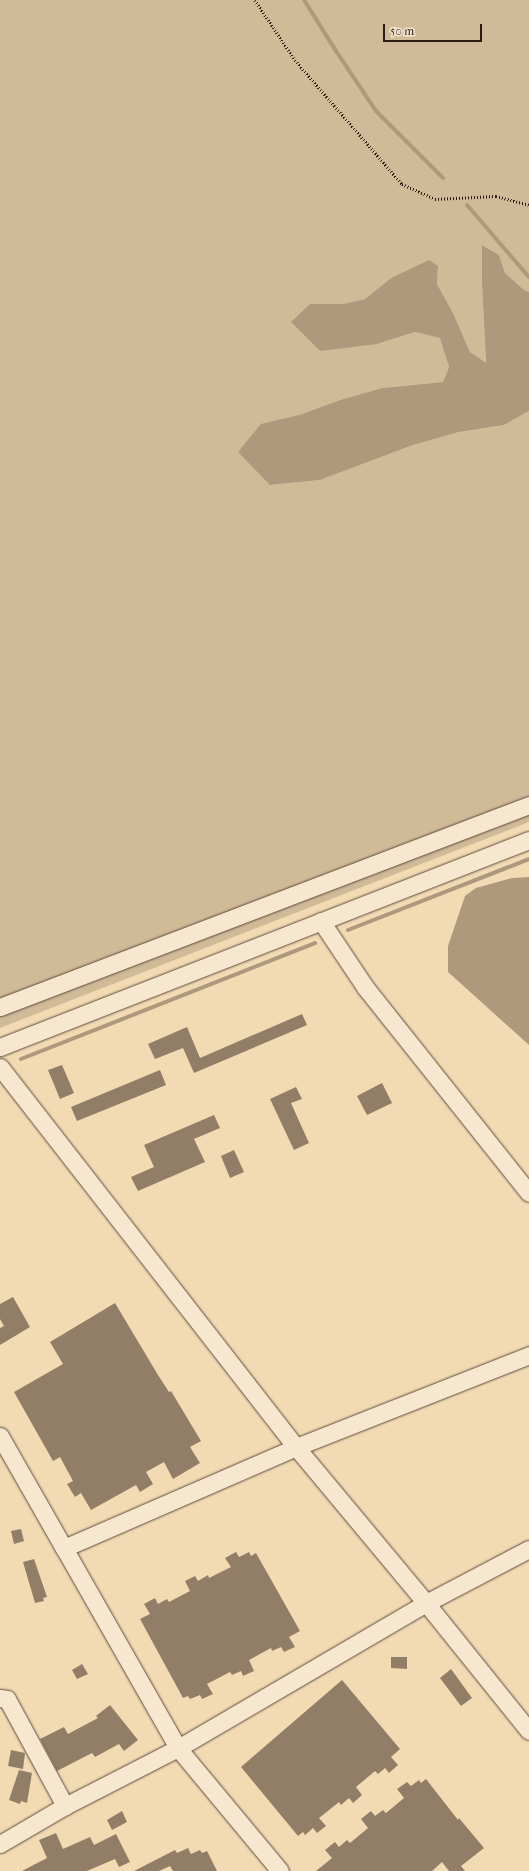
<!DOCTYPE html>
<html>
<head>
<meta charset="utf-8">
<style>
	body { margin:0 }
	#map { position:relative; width:529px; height:1871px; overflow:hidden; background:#f2dab3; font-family:"IM FELL French Canon",serif }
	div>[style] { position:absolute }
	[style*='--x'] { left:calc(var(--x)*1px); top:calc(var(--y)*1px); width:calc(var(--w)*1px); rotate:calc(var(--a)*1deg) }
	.green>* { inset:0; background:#d0ba98 }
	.water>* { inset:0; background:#ae997d }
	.stream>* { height:4px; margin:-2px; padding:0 2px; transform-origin:2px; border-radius:2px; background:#ae997d }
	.building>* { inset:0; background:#927e67 }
	.path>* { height:2.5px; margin-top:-1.25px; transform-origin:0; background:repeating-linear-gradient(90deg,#2b1b14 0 1px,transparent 0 3px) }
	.roads { filter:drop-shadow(0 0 1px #5d4b3c) drop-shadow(0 0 1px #5d4b3c) }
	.minor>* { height:17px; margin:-8.5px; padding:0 8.5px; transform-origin:8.5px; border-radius:8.5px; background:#f7e7ce }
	span { translate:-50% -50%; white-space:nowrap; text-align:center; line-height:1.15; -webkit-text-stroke:3.5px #f7e7ce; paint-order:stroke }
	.scale { position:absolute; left:383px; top:24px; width:99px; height:18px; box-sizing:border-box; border:2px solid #2b1b14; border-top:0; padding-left:5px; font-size:12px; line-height:14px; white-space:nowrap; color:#2b1b14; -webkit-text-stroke:3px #f7e7ce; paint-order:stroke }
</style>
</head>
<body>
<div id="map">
	<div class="green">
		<div style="clip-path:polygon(0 0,529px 0,529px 292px,524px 290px,505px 273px,499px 255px,482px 245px,482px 283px,486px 364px,470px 352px,453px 313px,437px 284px,438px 266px,391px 278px,365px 299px,343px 304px,310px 304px,377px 344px,415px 332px,441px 338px,449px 367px,443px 382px,382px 388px,340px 400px,299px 415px,270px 485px,320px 480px,413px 445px,459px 432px,504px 425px,529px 411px,529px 822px,0 1028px)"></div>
	</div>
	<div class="water">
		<div style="clip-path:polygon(482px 245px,499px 255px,505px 273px,524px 290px,529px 292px,529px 411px,504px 425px,459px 432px,413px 445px,320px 480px,270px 485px,238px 452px,261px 424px,299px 415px,340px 400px,382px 388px,443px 382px,449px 367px,440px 338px,415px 332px,377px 344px,320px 351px,291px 322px,310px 304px,343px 304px,365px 299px,391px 278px,429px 260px,438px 266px,437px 284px,453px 313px,470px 352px,486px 363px,482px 283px)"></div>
		<div style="clip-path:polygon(529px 877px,529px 1045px,448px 972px,448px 946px,465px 896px,476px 888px,512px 878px)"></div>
	</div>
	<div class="stream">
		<div style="--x:304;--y:0;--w:60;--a:57.9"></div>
		<div style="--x:336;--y:51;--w:72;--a:56.3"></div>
		<div style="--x:376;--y:111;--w:95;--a:45"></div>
		<div style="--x:467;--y:205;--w:95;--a:49.3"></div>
		<div style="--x:348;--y:930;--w:194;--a:-21.4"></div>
		<div style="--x:21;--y:1059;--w:316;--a:-21.5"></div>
	</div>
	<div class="building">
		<div style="clip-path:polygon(302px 1014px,307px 1025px,194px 1073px,183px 1048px,155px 1059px,148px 1044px,187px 1027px,200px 1058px)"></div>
		<div style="clip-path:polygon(62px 1065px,74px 1093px,60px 1099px,48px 1070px)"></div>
		<div style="clip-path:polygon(160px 1070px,166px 1085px,77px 1121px,71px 1107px)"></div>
		<div style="clip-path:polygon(382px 1083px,392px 1103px,367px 1115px,357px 1096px)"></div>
		<div style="clip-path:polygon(296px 1087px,302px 1099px,291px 1103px,309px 1143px,294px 1150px,270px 1099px)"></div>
		<div style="clip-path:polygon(214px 1115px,220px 1128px,194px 1139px,205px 1162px,138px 1191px,131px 1177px,154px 1167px,144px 1145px)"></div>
		<div style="clip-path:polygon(234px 1150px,244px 1172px,230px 1178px,221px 1156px)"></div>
		<div style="clip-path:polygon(13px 1297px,30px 1327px,0 1345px,0 1328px,4px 1326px,0 1319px,0 1304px)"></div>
		<div style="clip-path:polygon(115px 1303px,158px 1375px,169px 1392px,171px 1391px,201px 1441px,190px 1447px,200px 1463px,173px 1479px,164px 1462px,146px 1472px,153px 1484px,140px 1492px,136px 1485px,91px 1510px,81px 1493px,75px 1497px,67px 1484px,73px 1481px,60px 1457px,53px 1461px,14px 1392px,63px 1364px,50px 1342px)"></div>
		<div style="clip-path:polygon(21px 1529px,24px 1541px,14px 1544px,11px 1531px)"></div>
		<div style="clip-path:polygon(236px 1552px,239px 1557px,249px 1552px,251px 1556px,256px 1553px,300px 1631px,289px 1637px,295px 1647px,284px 1652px,281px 1647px,272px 1651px,271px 1648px,249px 1660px,254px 1671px,243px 1676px,241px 1671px,232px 1675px,230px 1672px,207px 1684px,213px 1694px,202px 1699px,200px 1695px,190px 1699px,188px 1696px,183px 1698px,140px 1619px,150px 1614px,144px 1604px,155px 1598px,158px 1604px,167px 1599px,169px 1602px,190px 1591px,185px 1581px,195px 1576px,198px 1581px,208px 1575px,209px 1578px,231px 1567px,225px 1558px)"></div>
		<div style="clip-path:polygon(34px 1559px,47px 1597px,43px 1598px,44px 1601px,35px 1603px,23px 1562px)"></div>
		<div style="clip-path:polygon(391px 1657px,407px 1657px,407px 1669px,391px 1668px)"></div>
		<div style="clip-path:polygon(82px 1664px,88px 1674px,77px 1679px,72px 1670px)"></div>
		<div style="clip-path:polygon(451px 1669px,472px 1698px,461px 1706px,440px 1678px)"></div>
		<div style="clip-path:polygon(342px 1680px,400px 1749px,391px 1757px,398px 1765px,389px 1773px,385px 1768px,378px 1774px,375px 1771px,356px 1787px,362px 1795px,353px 1803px,349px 1798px,341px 1805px,339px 1802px,319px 1818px,326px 1826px,317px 1833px,313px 1828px,305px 1835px,303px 1832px,298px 1836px,241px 1767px)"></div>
		<div style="clip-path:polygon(110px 1705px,138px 1740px,124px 1751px,119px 1744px,95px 1757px,92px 1753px,57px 1771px,40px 1739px,64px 1727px,68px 1734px,98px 1718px,96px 1716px)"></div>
		<div style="clip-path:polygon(11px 1750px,25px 1753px,23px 1769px,8px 1766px)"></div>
		<div style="clip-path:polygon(19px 1770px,32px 1773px,27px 1803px,21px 1801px,20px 1804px,9px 1800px)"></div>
		<div style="clip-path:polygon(426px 1779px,458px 1820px,459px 1818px,484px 1848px,461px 1866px,465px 1871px,449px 1871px,442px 1862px,432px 1871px,316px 1871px,332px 1858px,325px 1850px,335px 1842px,339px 1847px,347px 1840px,350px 1843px,368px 1828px,361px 1819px,371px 1811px,375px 1816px,383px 1810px,386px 1813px,404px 1798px,397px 1789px,407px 1782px,411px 1786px,419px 1780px,421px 1783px)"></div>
		<div style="clip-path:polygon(122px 1811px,127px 1822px,112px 1830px,107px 1820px)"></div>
		<div style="clip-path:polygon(56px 1833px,63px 1849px,90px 1837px,94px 1845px,116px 1834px,130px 1862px,119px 1867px,115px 1859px,87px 1871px,22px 1871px,47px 1858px,39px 1840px)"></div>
		<div style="clip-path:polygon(188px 1848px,191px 1854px,200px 1850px,202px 1853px,207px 1851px,217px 1871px,173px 1871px,170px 1866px,159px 1871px,134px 1871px,175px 1850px,177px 1853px)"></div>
	</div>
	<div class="path">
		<div style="--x:255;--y:0;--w:72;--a:56.3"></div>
		<div style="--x:295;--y:60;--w:164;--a:49.2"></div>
		<div style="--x:402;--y:184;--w:36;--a:24"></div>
		<div style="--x:435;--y:199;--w:61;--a:-2.8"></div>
		<div style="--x:496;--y:196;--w:34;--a:15"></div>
	</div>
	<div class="roads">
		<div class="minor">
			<div style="--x:321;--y:921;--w:79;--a:56.3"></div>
			<div style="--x:365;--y:987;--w:263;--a:51.5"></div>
			<div style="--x:0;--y:1007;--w:566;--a:-20.9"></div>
			<div style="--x:0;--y:1047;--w:568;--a:-21.37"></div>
			<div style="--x:0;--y:1067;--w:482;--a:52.1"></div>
			<div style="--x:296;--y:1447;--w:203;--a:50.2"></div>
			<div style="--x:426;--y:1603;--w:164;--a:51.2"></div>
			<div style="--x:0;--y:1436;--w:129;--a:60.3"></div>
			<div style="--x:0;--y:1698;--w:7;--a:8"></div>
			<div style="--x:7;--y:1699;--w:122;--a:61.5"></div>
			<div style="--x:0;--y:1844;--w:75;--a:-30.3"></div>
			<div style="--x:65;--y:1806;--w:127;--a:-27.2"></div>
			<div style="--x:178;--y:1748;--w:287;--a:-30.3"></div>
			<div style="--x:426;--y:1603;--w:116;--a:-27.7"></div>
			<div style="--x:280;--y:1871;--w:160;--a:-129.7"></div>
			<div style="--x:178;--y:1748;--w:230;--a:-119.7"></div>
			<div style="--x:64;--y:1548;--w:253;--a:-23.5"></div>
			<div style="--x:296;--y:1447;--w:251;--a:-21.5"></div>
		</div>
	</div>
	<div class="scale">50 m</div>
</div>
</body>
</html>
